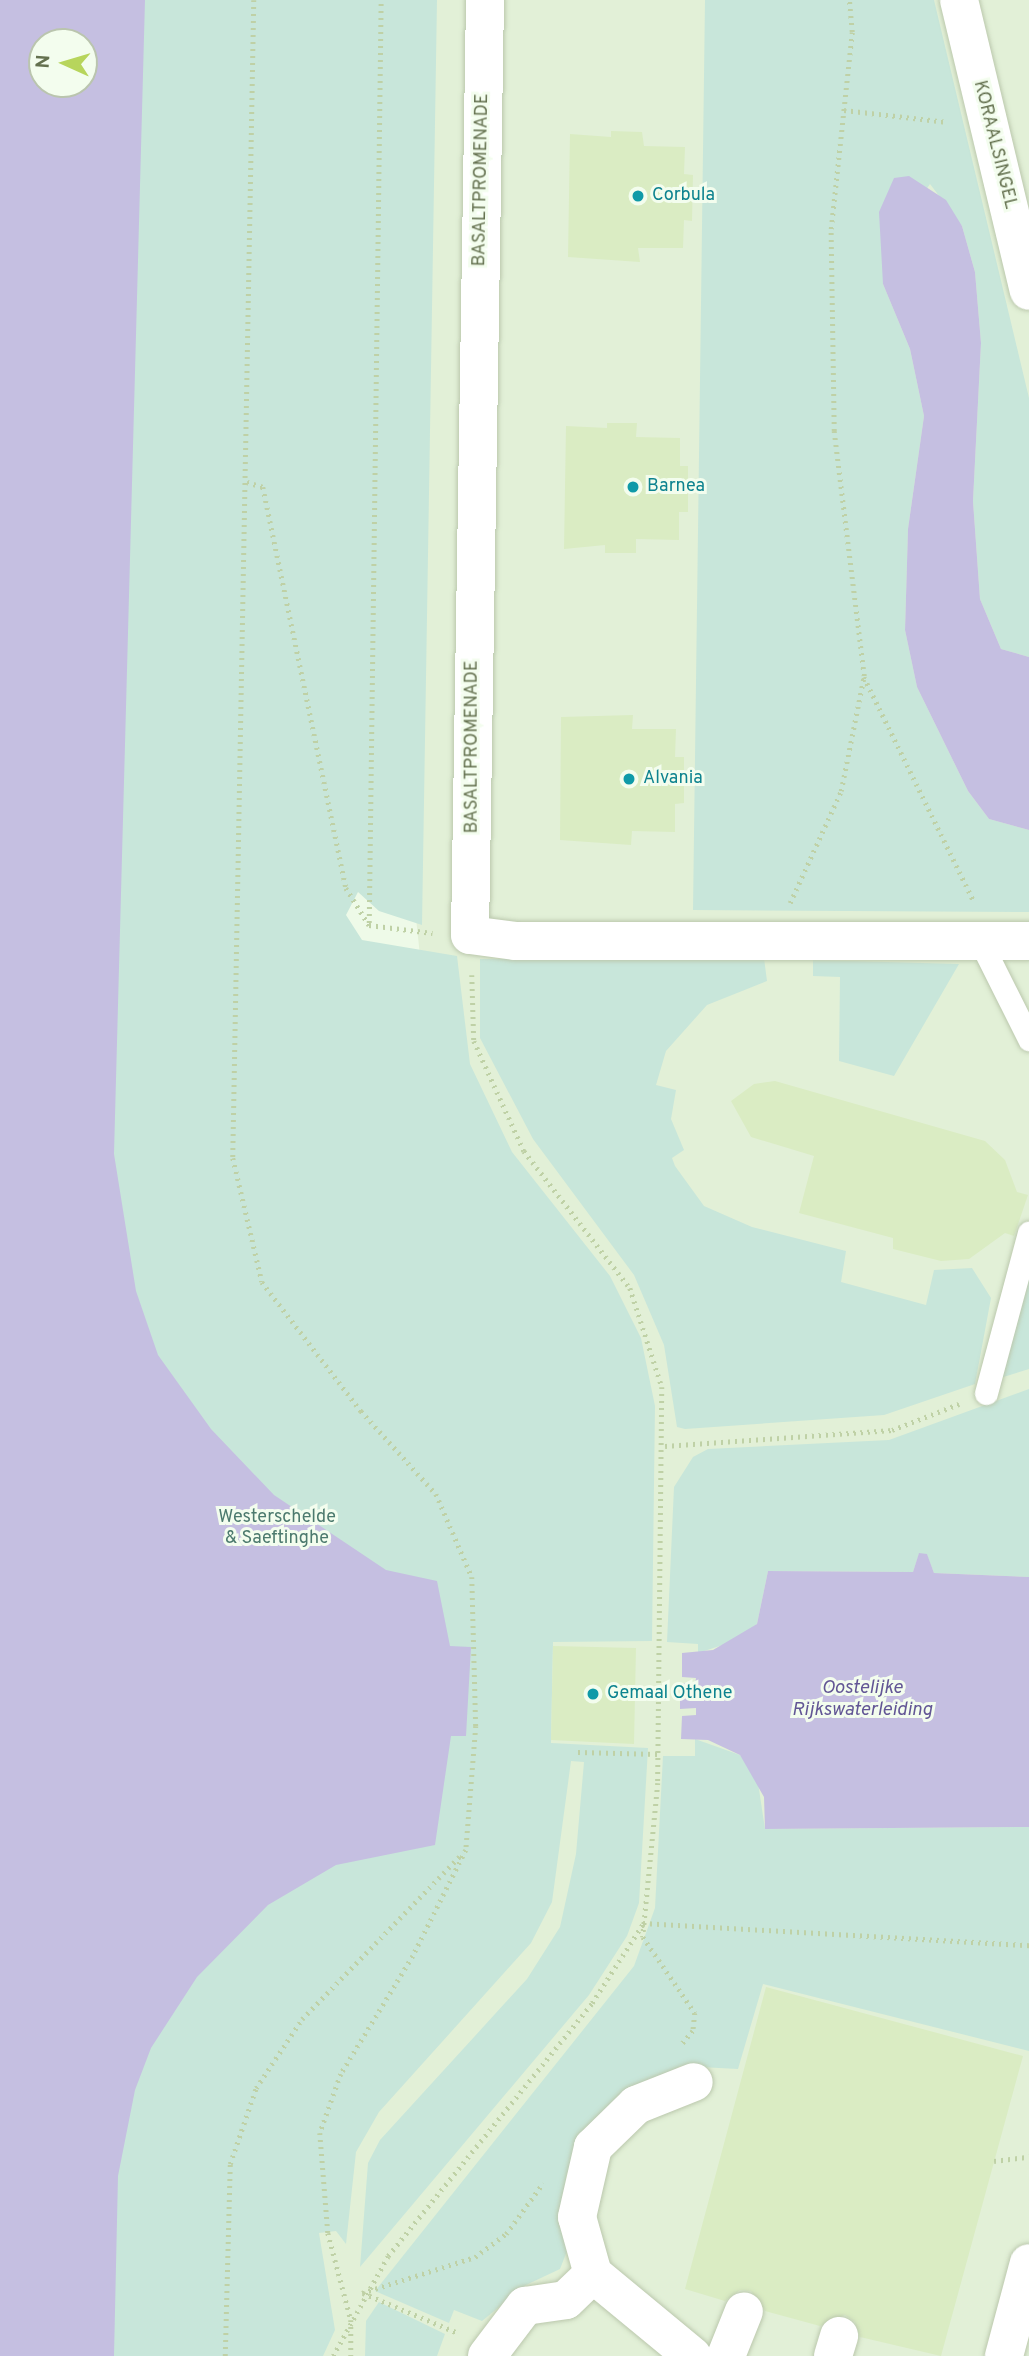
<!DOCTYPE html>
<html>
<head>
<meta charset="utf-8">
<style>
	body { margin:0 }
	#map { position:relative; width:1029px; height:2356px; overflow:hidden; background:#eefae8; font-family:Overpass,sans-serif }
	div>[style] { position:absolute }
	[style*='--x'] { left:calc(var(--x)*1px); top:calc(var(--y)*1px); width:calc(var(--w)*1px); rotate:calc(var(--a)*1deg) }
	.residential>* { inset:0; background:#e2f0d7 }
	.green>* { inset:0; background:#c8e6da }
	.water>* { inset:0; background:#c5bfe1 }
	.building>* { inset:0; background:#daecc3 }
	.path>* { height:4.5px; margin-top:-2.25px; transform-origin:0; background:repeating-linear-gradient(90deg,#bfd1a6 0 2px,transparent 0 7px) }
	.roads { filter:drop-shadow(0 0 2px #bbc8ad) drop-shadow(0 0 2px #bbc8ad) }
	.service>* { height:23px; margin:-11.5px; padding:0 11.5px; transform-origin:11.5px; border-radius:11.5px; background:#fff }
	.minor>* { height:38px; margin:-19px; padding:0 19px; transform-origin:19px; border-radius:19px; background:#fff }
	.dots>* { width:19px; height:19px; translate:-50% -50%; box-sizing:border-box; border:4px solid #f3fdee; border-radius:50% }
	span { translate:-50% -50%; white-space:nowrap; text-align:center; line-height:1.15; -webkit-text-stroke:6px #f3fdee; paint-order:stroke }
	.street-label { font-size:18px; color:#64714f }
	.culture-label { font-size:18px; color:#0d838f }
	.left { translate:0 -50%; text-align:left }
	.park-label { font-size:18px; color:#4c7a6e }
	.water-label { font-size:19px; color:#625695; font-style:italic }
	.north { position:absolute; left:28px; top:28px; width:70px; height:70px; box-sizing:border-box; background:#f3fdee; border:2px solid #bac5ae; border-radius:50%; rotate:274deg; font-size:19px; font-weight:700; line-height:28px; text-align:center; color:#64714f }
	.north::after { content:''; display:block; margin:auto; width:24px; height:32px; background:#b7d55c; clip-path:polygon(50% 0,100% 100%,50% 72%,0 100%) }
</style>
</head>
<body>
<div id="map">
	<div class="residential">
		<div style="clip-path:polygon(434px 0,1029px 0,1029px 2356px,312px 2356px,312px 2199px,484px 1560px,416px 918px)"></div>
	</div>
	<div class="green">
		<div style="clip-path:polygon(evenodd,0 0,437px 0,422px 925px,379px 911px,358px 892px,346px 915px,362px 940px,457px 956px,470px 1064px,512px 1152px,610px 1276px,641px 1338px,655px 1406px,652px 1641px,553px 1642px,551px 1743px,648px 1748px,639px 1903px,627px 1936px,589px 1995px,360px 2267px,368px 2163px,380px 2140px,527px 1979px,560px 1927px,576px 1854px,584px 1762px,571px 1761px,552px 1902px,531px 1943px,379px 2112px,356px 2152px,346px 2244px,336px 2231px,319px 2233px,335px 2330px,323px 2356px,0 2356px,0 0,42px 42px,84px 42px,84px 84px,42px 84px,42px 42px)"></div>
		<div style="clip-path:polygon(705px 0,934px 0,1029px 398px,1029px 657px,1001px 649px,980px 599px,973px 501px,981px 343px,975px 272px,962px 226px,930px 184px,884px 250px,883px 284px,910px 349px,924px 416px,908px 529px,905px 630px,917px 687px,968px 791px,989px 819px,1029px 830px,1029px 912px,693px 910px)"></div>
		<div style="clip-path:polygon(764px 958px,767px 981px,707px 1005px,666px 1051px,656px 1085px,676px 1090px,671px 1119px,684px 1150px,672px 1158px,675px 1166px,704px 1206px,752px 1227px,846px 1251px,841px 1282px,926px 1305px,934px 1270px,972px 1268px,991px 1298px,975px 1384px,884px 1415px,685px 1429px,677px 1427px,664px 1345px,634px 1275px,533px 1139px,480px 1038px,480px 959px)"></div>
		<div style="clip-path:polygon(813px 960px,959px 964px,894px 1076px,839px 1061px,840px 977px,813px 976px)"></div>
		<div style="clip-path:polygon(1029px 1265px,1029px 1369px,997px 1379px)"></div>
		<div style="clip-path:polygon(1029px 1389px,1029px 1577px,934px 1573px,927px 1555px,919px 1554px,913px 1572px,768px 1571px,757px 1624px,738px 1640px,698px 1653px,698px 1644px,667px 1642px,674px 1487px,693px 1457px,708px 1449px,889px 1440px)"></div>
		<div style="clip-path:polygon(695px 1739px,740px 1755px,757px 1776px,765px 1829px,1029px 1827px,1029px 2051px,763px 1984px,738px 2069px,681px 2066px,621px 2095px,576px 2152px,566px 2176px,567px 2251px,560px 2269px,526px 2285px,482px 2321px,454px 2310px,449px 2323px,375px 2291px,634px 1966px,655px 1908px,663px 1756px,695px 1756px)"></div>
		<div style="clip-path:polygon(379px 2302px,445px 2334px,437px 2356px,365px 2356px,366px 2321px)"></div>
	</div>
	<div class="water">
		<div style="clip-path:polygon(evenodd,0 0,145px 0,114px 1154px,136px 1291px,158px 1355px,211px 1429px,274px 1495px,386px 1570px,437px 1581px,450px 1646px,471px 1647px,466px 1736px,451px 1736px,435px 1845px,336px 1865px,268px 1905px,197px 1977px,151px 2048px,135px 2090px,118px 2176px,114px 2356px,0 2356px,0 0,42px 42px,84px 42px,84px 84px,42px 84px,42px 42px)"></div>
		<div style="clip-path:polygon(909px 176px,946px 200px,962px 226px,975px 272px,981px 343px,973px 501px,980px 599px,1001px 649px,1029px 657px,1029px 830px,989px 819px,968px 791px,917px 687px,905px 630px,908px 529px,924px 416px,910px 349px,883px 284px,879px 212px,894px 178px)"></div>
		<div style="clip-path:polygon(919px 1553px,927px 1554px,934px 1573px,1029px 1577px,1029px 1827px,765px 1829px,764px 1797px,740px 1755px,708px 1740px,681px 1739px,682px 1716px,696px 1715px,696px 1708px,680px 1709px,680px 1683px,695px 1684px,696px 1678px,682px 1677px,682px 1653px,713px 1650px,757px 1624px,768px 1571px,913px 1572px)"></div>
	</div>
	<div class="building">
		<div style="clip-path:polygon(611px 131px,642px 132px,644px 146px,685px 147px,684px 174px,693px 175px,692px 221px,684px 220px,683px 248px,638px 248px,640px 262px,568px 257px,570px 134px,611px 137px)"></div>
		<div style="clip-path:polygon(607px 423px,637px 423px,636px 437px,680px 438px,680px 466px,688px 466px,688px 512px,679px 512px,679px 540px,636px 539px,636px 553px,605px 553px,605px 545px,564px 549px,566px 426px,607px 428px)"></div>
		<div style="clip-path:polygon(633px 715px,632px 729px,676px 729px,675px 757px,684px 757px,684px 803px,675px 804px,675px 832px,632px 831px,631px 845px,560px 840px,561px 717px)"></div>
		<div style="clip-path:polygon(775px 1081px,985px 1141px,1005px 1160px,1017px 1192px,1028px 1195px,1014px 1236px,1005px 1233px,969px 1259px,941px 1261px,893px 1249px,893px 1238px,799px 1213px,814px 1156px,751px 1137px,731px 1101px,754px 1084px)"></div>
		<div style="clip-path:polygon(553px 1646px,636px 1648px,634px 1744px,551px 1740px)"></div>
		<div style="clip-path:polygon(766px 1987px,1023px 2056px,941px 2356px,860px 2337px,855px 2322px,845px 2315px,820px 2326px,765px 2311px,751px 2291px,740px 2290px,725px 2301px,685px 2289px)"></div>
	</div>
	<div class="path">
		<div style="--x:254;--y:0;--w:1158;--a:91.04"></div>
		<div style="--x:233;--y:1158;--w:127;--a:76.8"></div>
		<div style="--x:262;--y:1282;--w:163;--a:52.5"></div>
		<div style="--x:361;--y:1411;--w:112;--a:47.9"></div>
		<div style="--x:436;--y:1494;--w:90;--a:66.6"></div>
		<div style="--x:472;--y:1577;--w:149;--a:88.5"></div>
		<div style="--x:476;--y:1726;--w:124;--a:94.6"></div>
		<div style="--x:466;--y:1850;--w:119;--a:116.6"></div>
		<div style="--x:413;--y:1956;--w:138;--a:121.4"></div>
		<div style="--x:341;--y:2074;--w:63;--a:109.6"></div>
		<div style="--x:320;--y:2133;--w:100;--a:85.4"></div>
		<div style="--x:328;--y:2233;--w:90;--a:75.2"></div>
		<div style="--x:351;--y:2320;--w:36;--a:90"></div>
		<div style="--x:844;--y:110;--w:104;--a:6.6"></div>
		<div style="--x:247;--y:482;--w:17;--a:17"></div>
		<div style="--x:263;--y:487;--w:409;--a:78.3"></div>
		<div style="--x:346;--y:888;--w:44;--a:58.1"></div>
		<div style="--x:369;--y:925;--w:64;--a:7.2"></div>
		<div style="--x:864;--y:677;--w:250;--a:63.9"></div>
		<div style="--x:790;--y:903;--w:123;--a:-65.5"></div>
		<div style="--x:841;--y:791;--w:117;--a:-78.7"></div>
		<div style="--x:864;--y:676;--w:247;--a:-97"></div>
		<div style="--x:834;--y:431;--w:202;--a:-90.9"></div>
		<div style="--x:831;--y:229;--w:198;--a:-83.9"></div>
		<div style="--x:852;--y:32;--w:32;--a:-95"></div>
		<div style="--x:369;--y:923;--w:923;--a:-89.26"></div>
		<div style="--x:472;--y:975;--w:66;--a:88.3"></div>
		<div style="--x:474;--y:1041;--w:121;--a:65.6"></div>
		<div style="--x:524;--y:1151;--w:173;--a:52.3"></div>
		<div style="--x:630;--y:1288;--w:104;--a:72.1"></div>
		<div style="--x:662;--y:1387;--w:396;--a:90.6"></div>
		<div style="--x:658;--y:1783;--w:155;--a:95.6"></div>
		<div style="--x:643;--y:1937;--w:92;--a:55.6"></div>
		<div style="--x:695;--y:2013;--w:18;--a:96"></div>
		<div style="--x:693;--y:2031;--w:17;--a:130"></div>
		<div style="--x:665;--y:1446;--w:228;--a:-4"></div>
		<div style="--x:892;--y:1430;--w:72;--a:-21.2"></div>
		<div style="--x:578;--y:1752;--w:80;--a:1.4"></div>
		<div style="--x:643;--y:1923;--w:387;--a:3.3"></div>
		<div style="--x:994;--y:2161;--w:35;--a:-7"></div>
		<div style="--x:362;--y:2293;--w:119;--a:-17.7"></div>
		<div style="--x:475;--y:2257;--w:39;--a:-37"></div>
		<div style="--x:506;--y:2234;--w:63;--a:-54"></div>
		<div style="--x:363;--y:2293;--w:103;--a:22.8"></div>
		<div style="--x:225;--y:2356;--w:192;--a:-88.5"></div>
		<div style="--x:230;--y:2164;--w:80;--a:-71.1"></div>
		<div style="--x:256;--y:2088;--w:83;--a:-56.3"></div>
		<div style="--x:302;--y:2019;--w:231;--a:-45.9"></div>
		<div style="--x:333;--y:2356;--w:114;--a:-61.2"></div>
		<div style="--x:388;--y:2256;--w:325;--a:-51.1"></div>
		<div style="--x:592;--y:2003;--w:94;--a:-57.2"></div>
	</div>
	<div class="roads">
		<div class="service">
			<div style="--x:980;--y:941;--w:110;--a:63.4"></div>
			<div style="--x:986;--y:1393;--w:166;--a:-75"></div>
		</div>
		<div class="minor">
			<div style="--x:485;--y:0;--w:935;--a:90.92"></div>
			<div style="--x:470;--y:935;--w:45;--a:7.6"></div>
			<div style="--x:515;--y:941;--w:514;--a:0"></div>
			<div style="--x:959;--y:0;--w:299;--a:76.5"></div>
			<div style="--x:593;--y:2274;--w:59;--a:-105.7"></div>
			<div style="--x:577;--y:2217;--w:72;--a:-77.1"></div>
			<div style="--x:593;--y:2147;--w:60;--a:-44.3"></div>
			<div style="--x:636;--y:2105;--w:62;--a:-21.6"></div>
			<div style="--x:487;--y:2356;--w:63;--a:-52.8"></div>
			<div style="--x:525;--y:2306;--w:41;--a:-8.3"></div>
			<div style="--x:566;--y:2300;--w:37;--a:-44"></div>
			<div style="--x:593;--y:2274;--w:129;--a:39.6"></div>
			<div style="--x:726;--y:2356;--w:48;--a:-68.2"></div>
			<div style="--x:833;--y:2356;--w:21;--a:-73"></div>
			<div style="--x:1004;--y:2356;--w:96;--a:-75"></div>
		</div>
	</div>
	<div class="dots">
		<div style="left:638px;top:196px;background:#0f9aa8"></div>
		<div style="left:633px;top:487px;background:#0f9aa8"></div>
		<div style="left:629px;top:779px;background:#0f9aa8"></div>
		<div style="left:593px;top:1694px;background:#0f9aa8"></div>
	</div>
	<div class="street-label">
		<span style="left:994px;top:145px;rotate:76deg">KORAALSINGEL</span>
		<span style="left:482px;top:180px;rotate:-89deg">BASALTPROMENADE</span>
		<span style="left:473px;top:747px;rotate:-90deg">BASALTPROMENADE</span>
	</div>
	<div class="culture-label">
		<span class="left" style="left:652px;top:196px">Corbula</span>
		<span class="left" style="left:647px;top:487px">Barnea</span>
		<span class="left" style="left:643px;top:779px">Alvania</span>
		<span class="left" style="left:607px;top:1694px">Gemaal Othene</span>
	</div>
	<div class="park-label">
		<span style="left:277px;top:1529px">Westerschelde<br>&amp; Saeftinghe</span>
	</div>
	<div class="water-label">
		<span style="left:862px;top:1700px">Oostelijke<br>Rijkswaterleiding</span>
	</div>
	<div class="north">N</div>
</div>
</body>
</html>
